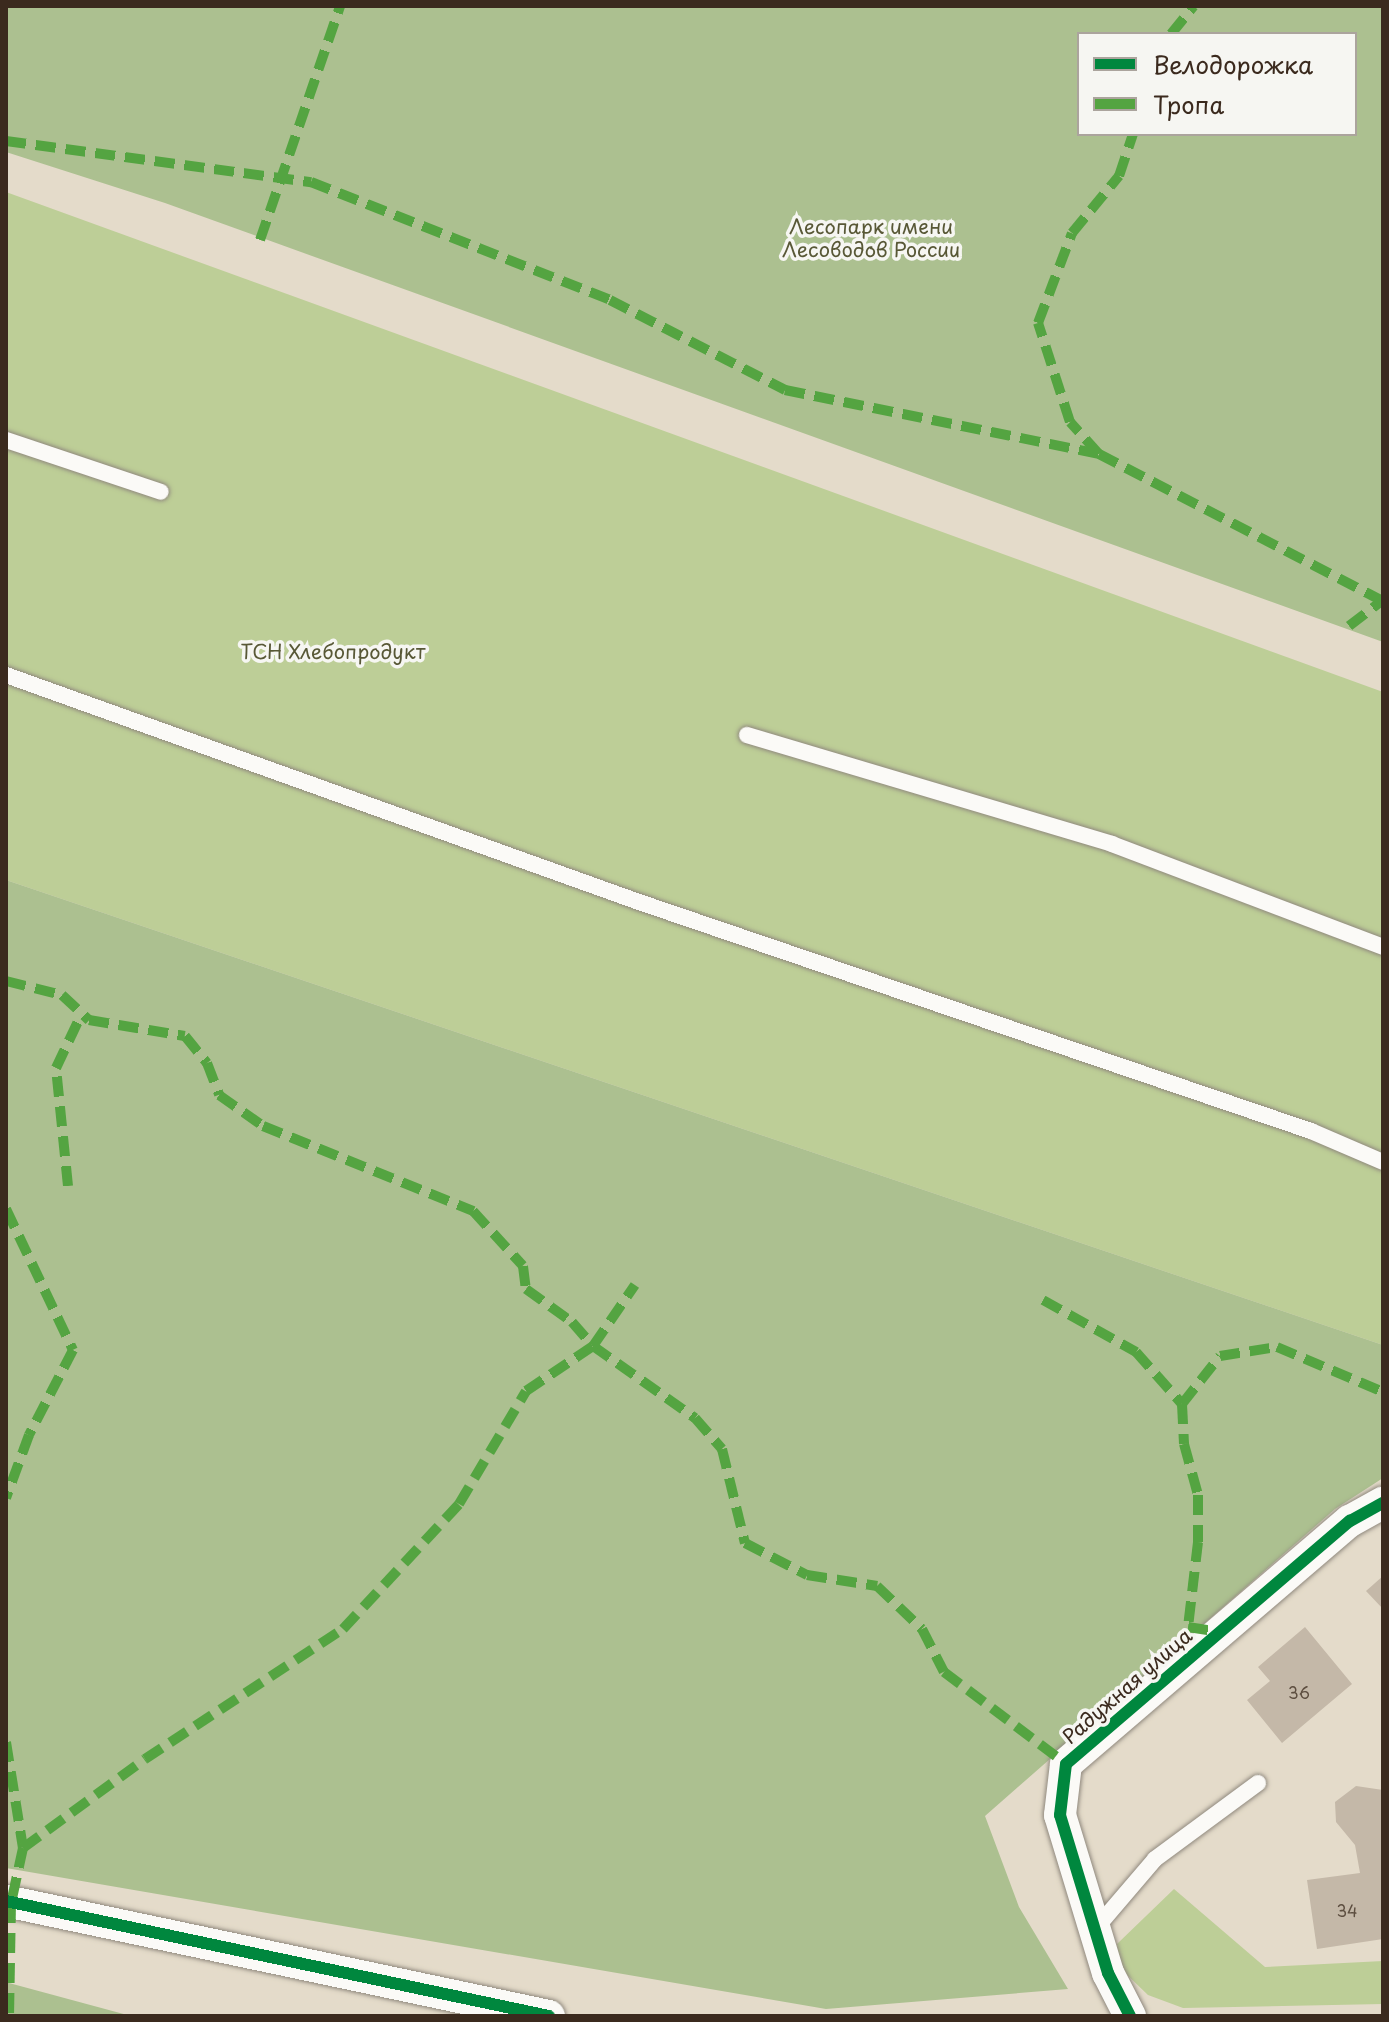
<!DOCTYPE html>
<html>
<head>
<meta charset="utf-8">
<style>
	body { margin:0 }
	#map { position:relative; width:1389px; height:2022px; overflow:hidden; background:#e4dbca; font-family:"Playpen Sans",sans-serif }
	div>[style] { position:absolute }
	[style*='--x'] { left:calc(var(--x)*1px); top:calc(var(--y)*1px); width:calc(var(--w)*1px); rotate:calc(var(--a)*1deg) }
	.green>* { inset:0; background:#bdce97 }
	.forest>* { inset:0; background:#acc090 }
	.building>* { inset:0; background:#c4b8a8 }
	.roads { filter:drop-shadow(0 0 2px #90897e) drop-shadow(0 0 2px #90897e) }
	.service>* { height:16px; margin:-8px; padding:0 8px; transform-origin:8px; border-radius:8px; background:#fbfaf7 }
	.minor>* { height:32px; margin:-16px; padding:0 16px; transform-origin:16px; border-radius:16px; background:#fbfaf7 }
	.quiet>* { height:10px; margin-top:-5px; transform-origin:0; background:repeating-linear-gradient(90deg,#54a441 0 20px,transparent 0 30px) }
	.cycleway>* { height:12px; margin:-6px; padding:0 6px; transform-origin:6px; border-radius:6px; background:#00873e }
	span { translate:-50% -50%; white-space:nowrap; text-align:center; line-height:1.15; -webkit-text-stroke:7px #f6f6f2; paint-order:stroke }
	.number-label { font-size:16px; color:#5d4e40 }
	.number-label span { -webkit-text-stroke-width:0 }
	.park-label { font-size:20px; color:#585836 }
	.street-label { font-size:20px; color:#3b2a1e }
	.frame { position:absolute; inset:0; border:8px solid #3b2a1e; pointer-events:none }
	.legend { position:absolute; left:1077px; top:32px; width:280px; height:104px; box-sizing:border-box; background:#f6f6f2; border:2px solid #aba49d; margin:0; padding:10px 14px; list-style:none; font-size:24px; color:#3b2a1e }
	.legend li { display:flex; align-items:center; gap:16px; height:40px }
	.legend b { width:40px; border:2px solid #aba49d }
</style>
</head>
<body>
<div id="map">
	<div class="green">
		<div style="clip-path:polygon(6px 192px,1383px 692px,1383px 1345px,6px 880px)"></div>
		<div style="clip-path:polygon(1174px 1889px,1265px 1967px,1383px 1961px,1383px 2004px,1183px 2008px,1148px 1995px,1120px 1968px,1117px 1944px)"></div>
	</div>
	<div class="forest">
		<div style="clip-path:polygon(evenodd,6px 6px,1383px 6px,1383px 642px,165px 203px,6px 152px,6px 6px,1079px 34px,1355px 34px,1355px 134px,1079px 134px,1079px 34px)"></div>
		<div style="clip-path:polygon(6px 880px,1383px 1345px,1383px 1478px,1335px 1509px,985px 1816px,1019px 1907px,1068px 1989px,826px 2009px,6px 1868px)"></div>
		<div style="clip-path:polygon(6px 1983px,9px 1983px,131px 2016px,6px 2016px)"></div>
	</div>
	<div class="building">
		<div style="clip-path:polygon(1383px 1576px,1383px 1609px,1366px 1591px)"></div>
		<div style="clip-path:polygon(1305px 1627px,1352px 1684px,1282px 1743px,1247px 1700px,1270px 1681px,1258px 1667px)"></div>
		<div style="clip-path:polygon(1356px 1786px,1383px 1790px,1383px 1939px,1317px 1949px,1307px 1880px,1360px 1873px,1355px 1845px,1336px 1822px,1335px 1802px)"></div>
	</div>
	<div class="roads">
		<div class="service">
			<div style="--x:6;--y:440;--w:163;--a:18.5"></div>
			<div style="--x:6;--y:675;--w:672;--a:19.73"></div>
			<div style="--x:639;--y:902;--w:710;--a:18.82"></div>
			<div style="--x:1311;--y:1131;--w:78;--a:23.3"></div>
			<div style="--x:747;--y:735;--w:381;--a:16.6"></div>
			<div style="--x:1112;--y:844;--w:290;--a:20.8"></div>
			<div style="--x:1097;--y:1927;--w:89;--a:-49.5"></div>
			<div style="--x:1155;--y:1859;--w:128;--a:-36.4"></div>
		</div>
		<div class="minor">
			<div style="--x:6;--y:1901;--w:555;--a:11.96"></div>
			<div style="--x:1130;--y:2016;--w:48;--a:-117.1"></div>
			<div style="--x:1108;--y:1973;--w:165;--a:-106.9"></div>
			<div style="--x:1060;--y:1815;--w:51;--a:-83.3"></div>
			<div style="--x:1066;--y:1764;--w:374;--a:-40.6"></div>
			<div style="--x:1350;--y:1521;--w:38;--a:-29"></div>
		</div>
	</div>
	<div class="quiet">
		<div style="--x:1171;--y:34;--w:36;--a:-51"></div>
		<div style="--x:6;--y:141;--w:308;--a:7.7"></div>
		<div style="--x:311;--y:182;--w:321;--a:21.5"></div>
		<div style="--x:610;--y:300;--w:197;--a:27.2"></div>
		<div style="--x:785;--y:390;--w:320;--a:11.5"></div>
		<div style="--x:1099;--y:454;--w:320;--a:27.4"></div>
		<div style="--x:260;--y:240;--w:247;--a:-71.1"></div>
		<div style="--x:1099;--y:454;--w:43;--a:-132.2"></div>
		<div style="--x:1070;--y:422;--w:104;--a:-107.9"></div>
		<div style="--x:1038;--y:323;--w:96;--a:-69.3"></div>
		<div style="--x:1072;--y:233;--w:74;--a:-50.5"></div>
		<div style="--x:1119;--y:176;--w:44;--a:-71.6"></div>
		<div style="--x:1349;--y:626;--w:43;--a:-37.4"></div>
		<div style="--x:6;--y:981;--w:58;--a:14"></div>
		<div style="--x:62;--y:995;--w:37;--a:43"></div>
		<div style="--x:89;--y:1020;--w:97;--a:9.5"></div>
		<div style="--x:185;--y:1036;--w:35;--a:51"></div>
		<div style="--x:207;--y:1063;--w:34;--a:69"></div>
		<div style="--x:219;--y:1095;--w:54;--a:35.2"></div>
		<div style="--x:263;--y:1126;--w:227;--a:22"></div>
		<div style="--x:473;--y:1211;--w:74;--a:47.7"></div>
		<div style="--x:523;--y:1266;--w:23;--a:83"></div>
		<div style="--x:526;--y:1289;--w:57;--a:35.7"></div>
		<div style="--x:572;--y:1322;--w:32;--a:49"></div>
		<div style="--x:593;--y:1346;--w:125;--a:35.2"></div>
		<div style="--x:695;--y:1418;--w:41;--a:48.9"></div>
		<div style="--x:722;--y:1449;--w:97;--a:76.3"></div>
		<div style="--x:745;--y:1543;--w:70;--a:27.3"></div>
		<div style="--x:807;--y:1575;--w:71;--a:8.9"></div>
		<div style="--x:877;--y:1586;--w:62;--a:43.7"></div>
		<div style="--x:922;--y:1629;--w:48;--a:62.9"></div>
		<div style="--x:944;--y:1672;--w:153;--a:37"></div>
		<div style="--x:68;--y:1186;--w:119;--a:-95.8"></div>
		<div style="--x:56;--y:1068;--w:59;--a:-64.7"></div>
		<div style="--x:6;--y:1209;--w:156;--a:64.6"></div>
		<div style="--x:73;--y:1350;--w:96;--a:117.4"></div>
		<div style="--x:29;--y:1435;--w:67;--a:110.1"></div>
		<div style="--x:1043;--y:1300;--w:107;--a:29.2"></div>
		<div style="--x:1136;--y:1352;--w:69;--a:48.5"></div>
		<div style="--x:1182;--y:1404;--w:61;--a:-51.6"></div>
		<div style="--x:1220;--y:1356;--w:58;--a:-9"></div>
		<div style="--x:1277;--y:1347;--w:115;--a:23"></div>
		<div style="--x:1182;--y:1404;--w:40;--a:87.1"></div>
		<div style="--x:1184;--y:1444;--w:53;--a:74.6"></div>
		<div style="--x:1198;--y:1495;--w:47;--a:90"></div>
		<div style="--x:1198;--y:1542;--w:86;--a:96.7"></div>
		<div style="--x:1188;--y:1627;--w:33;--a:9"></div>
		<div style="--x:6;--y:1742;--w:107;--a:80.9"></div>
		<div style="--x:23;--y:1848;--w:56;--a:102.3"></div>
		<div style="--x:11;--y:1903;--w:113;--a:91"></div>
		<div style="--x:23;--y:1848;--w:151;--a:-36.1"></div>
		<div style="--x:145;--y:1759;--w:237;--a:-33.3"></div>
		<div style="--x:343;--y:1629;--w:171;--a:-47.1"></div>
		<div style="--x:459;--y:1504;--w:131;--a:-59.3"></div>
		<div style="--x:526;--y:1391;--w:81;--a:-33.9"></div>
		<div style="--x:593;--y:1346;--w:74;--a:-55.5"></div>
	</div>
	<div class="cycleway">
		<div style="--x:6;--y:1901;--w:555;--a:11.96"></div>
		<div style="--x:1130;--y:2016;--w:48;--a:-117.1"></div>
		<div style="--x:1108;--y:1973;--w:165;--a:-106.9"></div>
		<div style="--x:1060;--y:1815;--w:51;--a:-83.3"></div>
		<div style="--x:1066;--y:1764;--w:374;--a:-40.6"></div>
		<div style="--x:1350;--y:1521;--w:38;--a:-29"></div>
	</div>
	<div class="number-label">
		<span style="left:1299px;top:1692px">36</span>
		<span style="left:1347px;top:1910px">34</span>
	</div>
	<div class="park-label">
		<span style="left:871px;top:238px">Лесопарк имени<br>Лесоводов России</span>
		<span style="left:333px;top:651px">ТСН Хлебопродукт</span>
	</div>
	<div class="street-label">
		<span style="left:1127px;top:1686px;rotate:-41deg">Радужная улица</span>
	</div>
	<div class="frame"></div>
	<ul class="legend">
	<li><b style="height:10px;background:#00873e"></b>Велодорожка</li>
	<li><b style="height:10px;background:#54a441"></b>Тропа</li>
	</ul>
</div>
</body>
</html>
